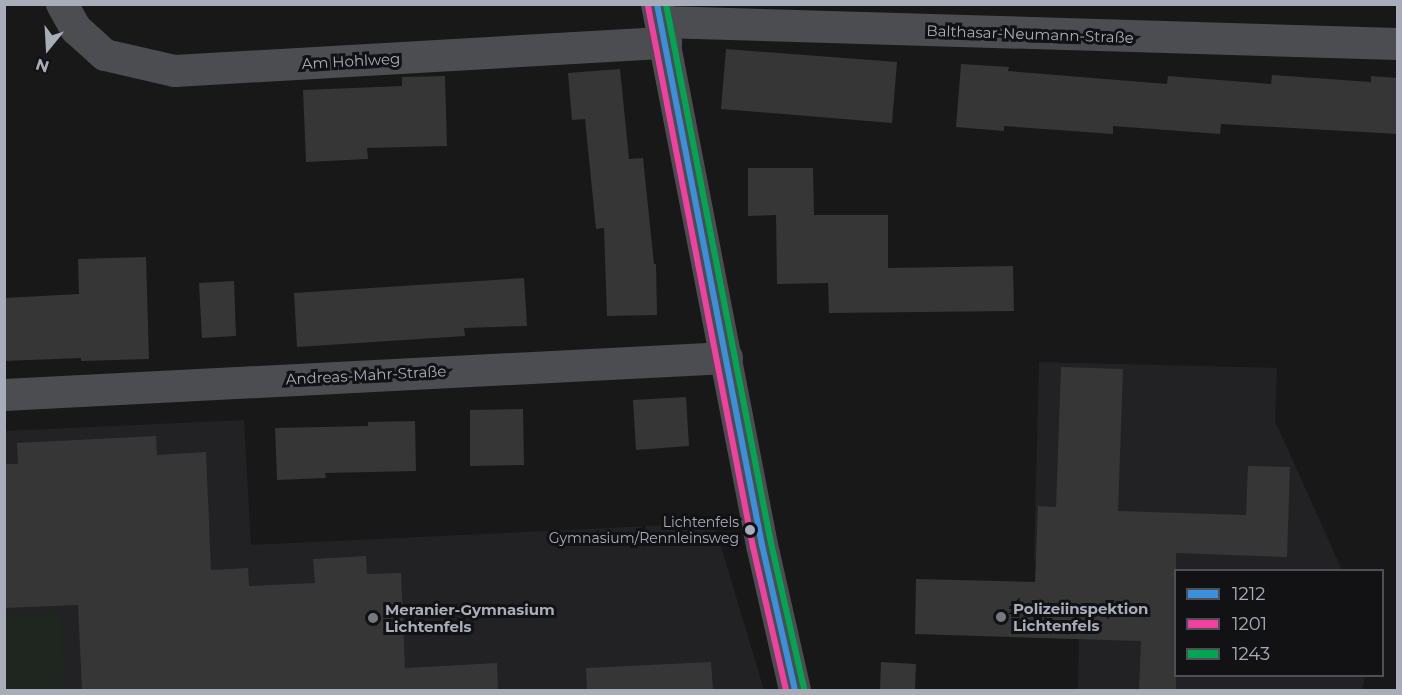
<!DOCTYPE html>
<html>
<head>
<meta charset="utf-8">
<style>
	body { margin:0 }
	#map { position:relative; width:1402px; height:695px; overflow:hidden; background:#181818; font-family:Montserrat,sans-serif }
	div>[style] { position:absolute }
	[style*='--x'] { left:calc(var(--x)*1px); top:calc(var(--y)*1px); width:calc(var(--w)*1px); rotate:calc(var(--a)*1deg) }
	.built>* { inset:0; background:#222224 }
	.green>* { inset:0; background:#1e261f }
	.building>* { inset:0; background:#363637 }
	.street>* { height:32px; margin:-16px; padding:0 16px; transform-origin:16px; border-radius:16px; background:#4c4d51 }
	.bus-1>* { height:6px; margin:-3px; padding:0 3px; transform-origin:3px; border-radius:3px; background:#3a90db }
	.bus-2>* { height:6px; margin:-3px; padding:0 3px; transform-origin:3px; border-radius:3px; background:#f240a1 }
	.bus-3>* { height:6px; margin:-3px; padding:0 3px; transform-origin:3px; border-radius:3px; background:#00a651 }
	.dots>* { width:16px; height:16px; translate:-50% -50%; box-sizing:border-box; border:3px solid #121214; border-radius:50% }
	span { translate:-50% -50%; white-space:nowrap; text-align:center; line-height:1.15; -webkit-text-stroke:6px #121214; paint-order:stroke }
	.bus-label { font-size:14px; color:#a9adba }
	.right { translate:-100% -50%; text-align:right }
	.street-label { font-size:15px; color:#a9adba }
	.poi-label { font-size:15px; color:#a9adba; font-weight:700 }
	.left { translate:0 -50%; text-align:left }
	.frame { position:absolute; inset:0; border:6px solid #a9adba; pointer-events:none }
	.legend { position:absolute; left:1174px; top:569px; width:210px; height:108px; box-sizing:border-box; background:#121214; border:2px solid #4e5056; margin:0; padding:8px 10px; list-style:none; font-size:18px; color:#a9adba }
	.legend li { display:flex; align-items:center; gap:12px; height:30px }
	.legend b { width:30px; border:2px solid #4e5056 }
	.north { position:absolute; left:18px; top:18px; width:60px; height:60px; -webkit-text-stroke:4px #121214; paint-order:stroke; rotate:198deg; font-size:16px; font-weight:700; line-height:24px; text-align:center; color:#a9adba }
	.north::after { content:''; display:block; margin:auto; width:21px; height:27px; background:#a9adba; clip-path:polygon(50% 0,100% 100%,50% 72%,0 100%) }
</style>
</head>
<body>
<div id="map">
	<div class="built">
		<div style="clip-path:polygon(1039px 362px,1277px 368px,1275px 421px,1342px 570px,1176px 570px,1176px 676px,1365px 676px,1362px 690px,1078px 690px,1079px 638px,1102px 562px,1034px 559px)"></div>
		<div style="clip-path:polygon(244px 420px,251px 545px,714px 523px,764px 690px,5px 690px,4px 431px)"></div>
	</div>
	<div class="green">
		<div style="clip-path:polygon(61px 613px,65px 690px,5px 690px,5px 615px)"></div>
	</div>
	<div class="building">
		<div style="clip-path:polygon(726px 49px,897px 62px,892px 123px,721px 109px)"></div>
		<div style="clip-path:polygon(961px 64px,1009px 67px,1008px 71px,1167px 84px,1168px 76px,1271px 84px,1272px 75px,1371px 82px,1371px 76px,1398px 78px,1398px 134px,1221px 124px,1220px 134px,1113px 126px,1113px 134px,1004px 126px,1004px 131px,956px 127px)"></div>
		<div style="clip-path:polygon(620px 69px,629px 159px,643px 158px,654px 264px,656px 264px,657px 315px,607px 316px,604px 228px,596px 229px,585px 119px,572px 120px,568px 73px)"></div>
		<div style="clip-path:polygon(445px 76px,447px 146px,367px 148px,368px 159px,306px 162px,303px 90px,402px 86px,402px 77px)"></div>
		<div style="clip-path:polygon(748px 168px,813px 168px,814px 215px,888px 215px,888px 268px,1013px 266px,1014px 311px,829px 313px,828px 283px,777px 284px,776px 215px,748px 216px)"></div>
		<div style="clip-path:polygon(146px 257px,149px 359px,81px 361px,81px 358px,4px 361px,4px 298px,79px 294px,78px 259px)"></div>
		<div style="clip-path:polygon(524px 278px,527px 326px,464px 328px,465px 336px,297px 347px,294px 293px)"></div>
		<div style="clip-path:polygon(234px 281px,236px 336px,202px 338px,199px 283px)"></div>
		<div style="clip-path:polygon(1061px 367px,1123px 369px,1118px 511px,1246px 515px,1248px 466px,1290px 467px,1287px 557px,1176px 553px,1176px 690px,1139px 690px,1141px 641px,915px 634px,916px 579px,1035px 582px,1038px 506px,1056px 507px)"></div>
		<div style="clip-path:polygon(686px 397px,689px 446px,636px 450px,633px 400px)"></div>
		<div style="clip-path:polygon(523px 409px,524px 465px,470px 466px,470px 410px)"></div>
		<div style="clip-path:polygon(415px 421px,416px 471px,325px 473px,326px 478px,277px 480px,275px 428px,368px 426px,368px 422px)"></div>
		<div style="clip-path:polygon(156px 436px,157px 455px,206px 452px,211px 570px,248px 568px,249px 586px,315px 583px,313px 559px,366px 556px,367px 574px,401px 573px,405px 668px,497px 663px,498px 690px,82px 690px,78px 605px,4px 608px,4px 464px,18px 464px,17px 443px)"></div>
		<div style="clip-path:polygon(711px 662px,713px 690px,587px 690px,586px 668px)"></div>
		<div style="clip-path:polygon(881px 662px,916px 664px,915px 690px,880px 690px)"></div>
	</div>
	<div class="street">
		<div style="--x:62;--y:4;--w:29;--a:61"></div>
		<div style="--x:76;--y:29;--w:39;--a:42"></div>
		<div style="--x:105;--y:55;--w:72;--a:12.9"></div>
		<div style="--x:175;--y:71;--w:492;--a:-3.3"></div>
		<div style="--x:657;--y:4;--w:551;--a:79.02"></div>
		<div style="--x:762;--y:545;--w:149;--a:77.2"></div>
		<div style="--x:662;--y:22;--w:736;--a:1.71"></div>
		<div style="--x:4;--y:395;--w:724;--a:-2.93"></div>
	</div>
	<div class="bus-1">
		<div style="--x:657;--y:4;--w:551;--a:79.02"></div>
		<div style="--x:762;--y:545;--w:149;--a:77.2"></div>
	</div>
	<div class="bus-2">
		<div style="--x:648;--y:6;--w:551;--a:79.02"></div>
		<div style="--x:753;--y:547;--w:147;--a:77"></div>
	</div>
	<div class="bus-3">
		<div style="--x:666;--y:4;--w:549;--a:78.98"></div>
		<div style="--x:771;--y:543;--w:149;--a:77.2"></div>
	</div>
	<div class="dots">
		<div style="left:750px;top:530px;background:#a9adba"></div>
		<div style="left:1001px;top:617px;background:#767981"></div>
		<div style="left:373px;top:618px;background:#767981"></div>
	</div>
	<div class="bus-label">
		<span class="right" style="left:739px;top:530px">Lichtenfels<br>Gymnasium/Rennleinsweg</span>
	</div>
	<div class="street-label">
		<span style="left:1030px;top:34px;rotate:2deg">Balthasar-Neumann-Straße</span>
		<span style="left:351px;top:61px;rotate:-3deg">Am Hohlweg</span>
		<span style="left:366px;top:375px;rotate:-3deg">Andreas-Mahr-Straße</span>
	</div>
	<div class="poi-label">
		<span class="left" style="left:1013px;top:617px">Polizeiinspektion<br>Lichtenfels</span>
		<span class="left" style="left:385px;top:618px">Meranier-Gymnasium<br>Lichtenfels</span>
	</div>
	<div class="frame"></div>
	<ul class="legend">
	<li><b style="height:8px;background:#3a90db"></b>1212</li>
	<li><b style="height:8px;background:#f240a1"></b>1201</li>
	<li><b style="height:8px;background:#00a651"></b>1243</li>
	</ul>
	<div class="north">N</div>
</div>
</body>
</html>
